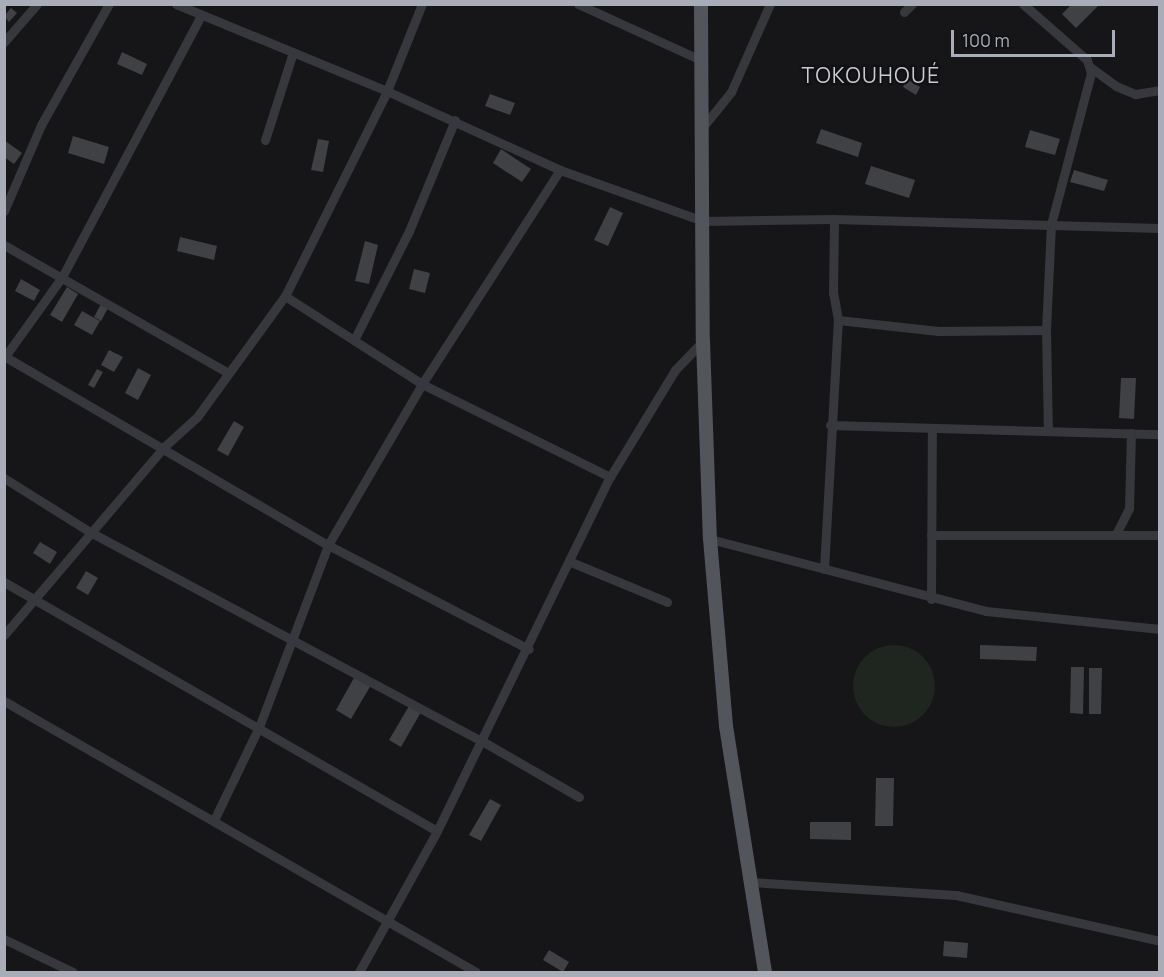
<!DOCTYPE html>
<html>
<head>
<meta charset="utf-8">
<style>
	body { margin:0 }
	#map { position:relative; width:1164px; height:977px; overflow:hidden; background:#161618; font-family:Manrope,sans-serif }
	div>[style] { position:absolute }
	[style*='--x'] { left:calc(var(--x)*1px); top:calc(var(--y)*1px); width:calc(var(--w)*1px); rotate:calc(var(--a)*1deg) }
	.green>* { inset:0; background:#1e261f }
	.round { border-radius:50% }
	.building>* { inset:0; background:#404145 }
	.minor>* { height:9px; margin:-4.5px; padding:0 4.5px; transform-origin:4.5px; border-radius:4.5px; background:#37383d }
	.primary>* { height:14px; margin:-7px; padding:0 7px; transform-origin:7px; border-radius:7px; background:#53555c }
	span { translate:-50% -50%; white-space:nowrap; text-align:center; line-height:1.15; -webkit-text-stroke:4.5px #111113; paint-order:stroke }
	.quarter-label { font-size:21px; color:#c9ccd4; letter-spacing:1.5px }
	.frame { position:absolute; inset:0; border:6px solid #a8adb8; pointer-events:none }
	.scale { position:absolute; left:951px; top:30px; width:164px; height:27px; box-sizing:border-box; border:3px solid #a8adb8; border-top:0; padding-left:8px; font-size:18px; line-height:21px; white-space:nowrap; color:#a8adb8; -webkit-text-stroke:4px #111113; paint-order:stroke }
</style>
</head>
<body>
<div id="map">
	<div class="green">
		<div class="round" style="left:853px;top:645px;width:82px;height:82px"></div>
	</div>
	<div class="building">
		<div style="clip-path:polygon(1072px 4px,1100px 4px,1076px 28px,1062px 14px)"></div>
		<div style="clip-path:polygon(11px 8px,17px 13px,9px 22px,4px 16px)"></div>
		<div style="clip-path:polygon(122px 52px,147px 64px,142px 75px,117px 64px)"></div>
		<div style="clip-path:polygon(907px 79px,920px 87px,916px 95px,903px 87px)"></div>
		<div style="clip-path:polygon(490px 94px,515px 103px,510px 115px,485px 106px)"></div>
		<div style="clip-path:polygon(821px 129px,862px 143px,858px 157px,816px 143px)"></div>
		<div style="clip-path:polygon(1030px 130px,1060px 139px,1055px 155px,1025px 147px)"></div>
		<div style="clip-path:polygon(73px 136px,109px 147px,104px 164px,68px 153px)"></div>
		<div style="clip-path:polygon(318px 139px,329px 141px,323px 172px,311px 170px)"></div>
		<div style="clip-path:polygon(4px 140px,22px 153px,14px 164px,4px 157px)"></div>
		<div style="clip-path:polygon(501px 149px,531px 169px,522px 182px,493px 163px)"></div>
		<div style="clip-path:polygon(871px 166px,915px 180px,909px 198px,865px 184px)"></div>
		<div style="clip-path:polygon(1074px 170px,1108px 180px,1104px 191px,1070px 182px)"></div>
		<div style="clip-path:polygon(610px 207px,623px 213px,608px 246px,594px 240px)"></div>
		<div style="clip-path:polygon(180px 237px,217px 246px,214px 260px,177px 251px)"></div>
		<div style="clip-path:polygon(365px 241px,378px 245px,369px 284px,355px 281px)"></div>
		<div style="clip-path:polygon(414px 269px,430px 273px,425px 293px,409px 289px)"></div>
		<div style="clip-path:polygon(21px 279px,40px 290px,34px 301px,15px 291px)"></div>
		<div style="clip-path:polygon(67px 287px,78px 294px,62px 322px,50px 315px)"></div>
		<div style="clip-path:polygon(101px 304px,108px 308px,101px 321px,94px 317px)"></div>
		<div style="clip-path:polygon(82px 311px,100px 321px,92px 335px,74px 325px)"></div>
		<div style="clip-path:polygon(109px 350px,123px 357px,114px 372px,101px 365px)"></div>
		<div style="clip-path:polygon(138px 368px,151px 375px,138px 400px,125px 393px)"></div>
		<div style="clip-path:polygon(97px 369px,103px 372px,94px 388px,88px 385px)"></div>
		<div style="clip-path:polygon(1121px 378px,1136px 378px,1134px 419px,1119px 418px)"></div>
		<div style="clip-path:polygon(234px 421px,244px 427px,228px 456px,217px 450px)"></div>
		<div style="clip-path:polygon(40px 542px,57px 552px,50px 564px,33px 553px)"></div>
		<div style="clip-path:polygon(86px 571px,98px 578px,88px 595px,76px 588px)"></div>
		<div style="clip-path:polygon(980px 645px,1037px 647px,1036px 661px,980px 659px)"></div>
		<div style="clip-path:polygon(1071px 667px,1084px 667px,1083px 714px,1070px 713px)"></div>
		<div style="clip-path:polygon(1089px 668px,1102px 668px,1101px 714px,1089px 714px)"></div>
		<div style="clip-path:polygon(355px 676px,371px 685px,351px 719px,336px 710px)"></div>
		<div style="clip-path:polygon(409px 706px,421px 712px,401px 747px,389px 740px)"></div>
		<div style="clip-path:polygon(876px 778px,894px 778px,893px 826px,875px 826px)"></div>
		<div style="clip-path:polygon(490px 799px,501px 805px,481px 841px,469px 835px)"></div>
		<div style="clip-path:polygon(810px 822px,851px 822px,851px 840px,810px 839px)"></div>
		<div style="clip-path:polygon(944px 941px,968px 943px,967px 958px,943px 956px)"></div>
		<div style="clip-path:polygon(549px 950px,569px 962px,563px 972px,543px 960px)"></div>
	</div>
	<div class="minor">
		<div style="--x:176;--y:4;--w:228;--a:22.4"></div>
		<div style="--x:387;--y:91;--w:190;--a:24.5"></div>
		<div style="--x:560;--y:170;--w:152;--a:19.6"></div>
		<div style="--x:703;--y:221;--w:131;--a:-0.9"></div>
		<div style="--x:834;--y:219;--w:326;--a:1.6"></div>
		<div style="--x:578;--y:4;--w:135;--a:24.5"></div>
		<div style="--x:1023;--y:4;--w:85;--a:41.2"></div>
		<div style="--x:1087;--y:60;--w:14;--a:73"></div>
		<div style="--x:1091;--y:73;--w:156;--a:104.8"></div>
		<div style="--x:1051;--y:224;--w:106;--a:92.7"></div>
		<div style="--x:1046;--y:330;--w:101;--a:88.9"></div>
		<div style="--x:904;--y:12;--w:11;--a:-45"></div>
		<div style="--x:4;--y:42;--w:50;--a:-49"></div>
		<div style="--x:1090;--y:67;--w:32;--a:36"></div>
		<div style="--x:1116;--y:86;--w:21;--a:23"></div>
		<div style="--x:1135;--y:94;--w:25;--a:-9"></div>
		<div style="--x:702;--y:128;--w:46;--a:-51.1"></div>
		<div style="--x:731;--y:92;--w:96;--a:-66.1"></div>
		<div style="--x:265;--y:140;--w:92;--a:-72.3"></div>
		<div style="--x:4;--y:211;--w:94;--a:-66.7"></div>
		<div style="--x:41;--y:125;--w:139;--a:-60.7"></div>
		<div style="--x:4;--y:245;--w:257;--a:29.7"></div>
		<div style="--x:285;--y:296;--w:163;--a:32.7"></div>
		<div style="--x:422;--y:384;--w:210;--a:26.3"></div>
		<div style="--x:838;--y:320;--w:101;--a:6.3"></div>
		<div style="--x:938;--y:331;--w:108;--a:-0.5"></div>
		<div style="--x:354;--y:340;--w:122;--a:-63.2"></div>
		<div style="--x:409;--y:231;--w:120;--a:-67.5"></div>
		<div style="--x:4;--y:356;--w:375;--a:30.3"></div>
		<div style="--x:328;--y:545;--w:226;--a:27.4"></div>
		<div style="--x:4;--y:358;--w:100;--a:-54.4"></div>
		<div style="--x:62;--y:277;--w:296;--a:-62"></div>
		<div style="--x:830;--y:425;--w:330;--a:1.6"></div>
		<div style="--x:4;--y:478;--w:102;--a:32.1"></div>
		<div style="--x:90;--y:532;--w:444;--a:28.1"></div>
		<div style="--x:482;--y:741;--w:112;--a:30"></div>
		<div style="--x:1116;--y:534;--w:29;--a:-63"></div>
		<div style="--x:1129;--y:508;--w:75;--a:-88.5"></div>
		<div style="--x:931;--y:535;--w:229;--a:0"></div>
		<div style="--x:710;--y:539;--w:285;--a:14.6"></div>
		<div style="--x:986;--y:611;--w:175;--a:5.9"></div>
		<div style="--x:571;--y:562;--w:104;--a:22.6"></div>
		<div style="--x:824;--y:569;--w:249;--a:-86.8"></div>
		<div style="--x:838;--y:320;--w:27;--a:-100"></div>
		<div style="--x:833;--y:293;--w:74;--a:-89.2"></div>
		<div style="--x:4;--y:582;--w:499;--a:29.9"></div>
		<div style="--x:931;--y:599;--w:170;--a:-89.7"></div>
		<div style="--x:4;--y:635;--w:248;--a:-49.6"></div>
		<div style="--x:165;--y:446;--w:43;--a:-42.2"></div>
		<div style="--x:197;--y:417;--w:150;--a:-54"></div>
		<div style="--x:285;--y:296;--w:229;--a:-63.5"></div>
		<div style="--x:387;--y:91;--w:94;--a:-68.1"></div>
		<div style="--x:4;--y:701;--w:544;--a:29.86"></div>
		<div style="--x:214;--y:820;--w:103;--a:-64.2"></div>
		<div style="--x:259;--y:727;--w:195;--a:-69.2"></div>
		<div style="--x:328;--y:545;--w:186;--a:-59.7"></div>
		<div style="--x:422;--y:384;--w:255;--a:-57.2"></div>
		<div style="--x:750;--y:882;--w:206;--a:3.6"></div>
		<div style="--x:956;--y:895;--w:209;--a:12.7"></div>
		<div style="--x:4;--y:939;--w:76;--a:25.6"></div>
		<div style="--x:359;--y:972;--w:161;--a:-61"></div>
		<div style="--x:437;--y:831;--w:394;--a:-64"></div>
		<div style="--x:610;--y:477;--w:125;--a:-58.7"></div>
		<div style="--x:675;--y:370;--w:40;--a:-46"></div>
	</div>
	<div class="primary">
		<div style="--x:701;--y:4;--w:337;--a:89.7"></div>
		<div style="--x:703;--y:341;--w:198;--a:88"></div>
		<div style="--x:710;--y:539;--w:188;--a:85.1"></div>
		<div style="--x:726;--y:726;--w:249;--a:81"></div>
	</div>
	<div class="quarter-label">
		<span style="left:871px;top:75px">TOKOUHOUÉ</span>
	</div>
	<div class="frame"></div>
	<div class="scale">100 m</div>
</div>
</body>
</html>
